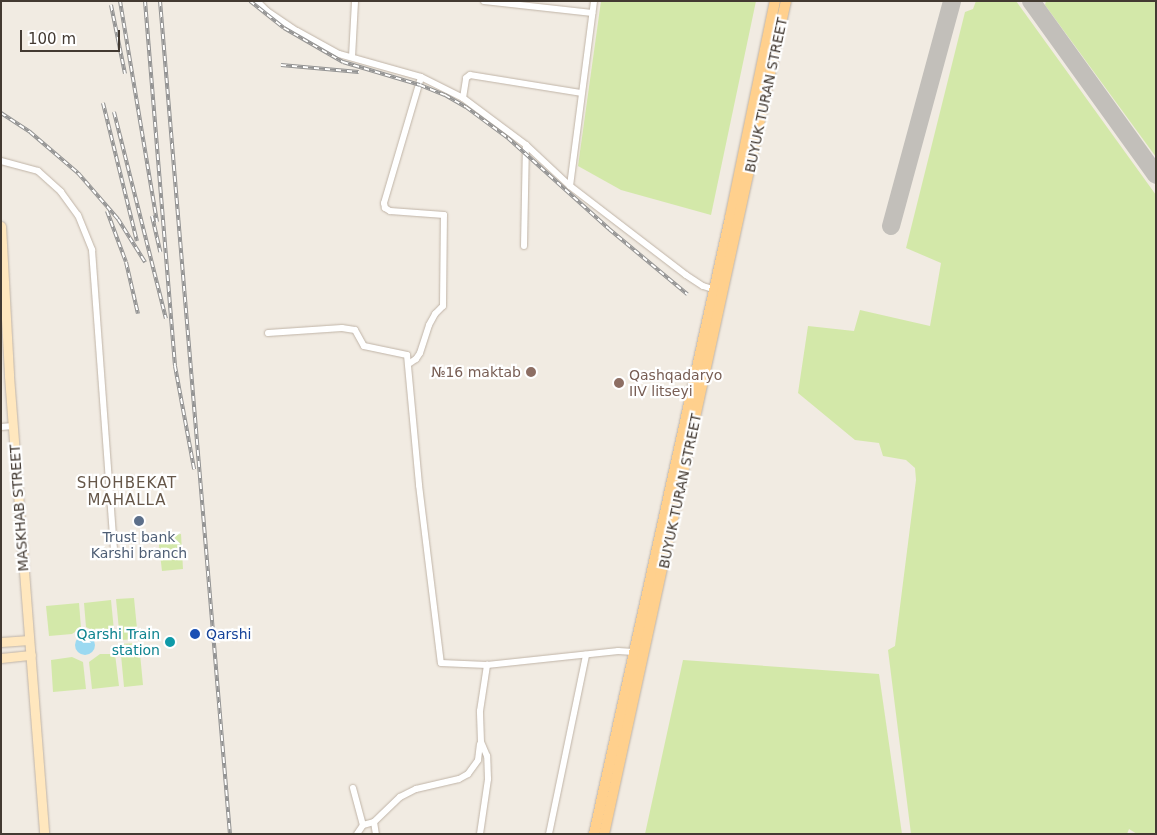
<!DOCTYPE html>
<html>
<head>
<meta charset="utf-8">
<style>
	body { margin:0 }
	#map { position:relative; width:1157px; height:835px; overflow:hidden; background:#f1ebe2; font-family:"DejaVu Sans",sans-serif }
	div>[style] { position:absolute }
	[style*='--x'] { left:calc(var(--x)*1px); top:calc(var(--y)*1px); width:calc(var(--w)*1px); rotate:calc(var(--a)*1deg) }
	.green>* { inset:0; background:#d3e8a9 }
	.water>* { inset:0; background:#9bd9f1 }
	.round { border-radius:50% }
	.taxiway>* { height:18px; margin:-9px; padding:0 9px; transform-origin:9px; border-radius:9px; background:#c2bfba }
	.roads { filter:drop-shadow(0 0 1px #c0b4a7) drop-shadow(0 0 1px #c0b4a7) }
	.street>* { height:6px; margin:-3px; padding:0 3px; transform-origin:3px; border-radius:3px; background:#fff }
	.secondary>* { height:9px; margin:-4.5px; padding:0 4.5px; transform-origin:4.5px; border-radius:4.5px; background:#ffe7be }
	.primary>* { height:10px; margin:-5px; padding:0 5px; transform-origin:5px; border-radius:5px; background:#ffd08d }
	.rail>* { height:4px; margin-top:-2px; transform-origin:0; background:repeating-linear-gradient(90deg,#fff 0 5.5px,#939393 0 11px); box-sizing:border-box; border-block:1px solid #939393 }
	.dots>* { width:14px; height:14px; translate:-50% -50%; box-sizing:border-box; border:2px solid #fff; border-radius:50% }
	span { translate:-50% -50%; white-space:nowrap; text-align:center; line-height:1.15; -webkit-text-stroke:4.5px #fff; paint-order:stroke }
	.street-label { font-size:14px; color:#433a32 }
	.education-label { font-size:14px; color:#785e54 }
	.right { translate:-100% -50%; text-align:right }
	.left { translate:0 -50%; text-align:left }
	.service-label { font-size:14px; color:#4e5e75 }
	.culture-label { font-size:14px; color:#0d838f }
	.transit-label { font-size:14px; color:#164399 }
	.neighbourhood-label { font-size:15px; color:#665749; letter-spacing:1px }
	.frame { position:absolute; inset:0; border:2px solid #433a32; pointer-events:none }
	.scale { position:absolute; left:20px; top:30px; width:100px; height:22px; box-sizing:border-box; border:2px solid #433a32; border-top:0; padding-left:6px; font-size:15px; line-height:18px; white-space:nowrap; color:#433a32; -webkit-text-stroke:4px #fff; paint-order:stroke }
</style>
</head>
<body>
<div id="map">
	<div class="green">
		<div style="clip-path:polygon(601px 1px,756px 1px,711px 215px,621px 190px,578px 166px)"></div>
		<div style="clip-path:polygon(976px 1px,1016px 1px,1156px 195px,1156px 834px,1137px 834px,1129px 829px,1127px 834px,911px 834px,888px 650px,895px 646px,916px 480px,915px 468px,906px 460px,883px 456px,879px 443px,855px 440px,798px 393px,808px 326px,854px 331px,860px 310px,930px 326px,941px 263px,906px 248px,965px 12px,973px 9px)"></div>
		<div style="clip-path:polygon(1046px 1px,1156px 1px,1156px 157px,1045px 5px)"></div>
		<div style="clip-path:polygon(181px 534px,183px 569px,162px 571px,158px 537px)"></div>
		<div style="clip-path:polygon(134px 598px,138px 639px,120px 640px,116px 599px)"></div>
		<div style="clip-path:polygon(111px 600px,114px 631px,98px 633px,86px 627px,84px 603px)"></div>
		<div style="clip-path:polygon(79px 603px,81px 628px,72px 634px,49px 636px,46px 606px)"></div>
		<div style="clip-path:polygon(139px 643px,143px 685px,124px 687px,120px 644px)"></div>
		<div style="clip-path:polygon(100px 654px,115px 654px,119px 686px,92px 689px,89px 662px)"></div>
		<div style="clip-path:polygon(72px 657px,83px 662px,86px 689px,53px 692px,51px 660px)"></div>
		<div style="clip-path:polygon(683px 660px,879px 674px,902px 834px,645px 834px)"></div>
	</div>
	<div class="water">
		<div class="round" style="left:75px;top:635px;width:20px;height:20px"></div>
	</div>
	<div class="taxiway">
		<div style="--x:1031;--y:1;--w:214;--a:54.3"></div>
		<div style="--x:891;--y:226;--w:233;--a:-74.8"></div>
	</div>
	<div class="roads">
		<div class="street">
			<div style="--x:257;--y:1;--w:14;--a:45"></div>
			<div style="--x:267;--y:11;--w:36;--a:34"></div>
			<div style="--x:297;--y:31;--w:48;--a:28.7"></div>
			<div style="--x:339;--y:54;--w:85;--a:15.7"></div>
			<div style="--x:421;--y:77;--w:47;--a:26.6"></div>
			<div style="--x:463;--y:98;--w:79;--a:36.7"></div>
			<div style="--x:526;--y:145;--w:60;--a:43"></div>
			<div style="--x:570;--y:186;--w:146;--a:37.5"></div>
			<div style="--x:686;--y:275;--w:20;--a:33"></div>
			<div style="--x:703;--y:286;--w:14;--a:17"></div>
			<div style="--x:484;--y:1;--w:109;--a:6.3"></div>
			<div style="--x:352;--y:57;--w:56;--a:-86.9"></div>
			<div style="--x:463;--y:98;--w:20;--a:-81"></div>
			<div style="--x:466;--y:78;--w:5;--a:-37"></div>
			<div style="--x:470;--y:75;--w:112;--a:9.2"></div>
			<div style="--x:1;--y:161;--w:38;--a:15"></div>
			<div style="--x:38;--y:171;--w:31;--a:42"></div>
			<div style="--x:61;--y:192;--w:29;--a:54"></div>
			<div style="--x:78;--y:215;--w:38;--a:68"></div>
			<div style="--x:92;--y:250;--w:299;--a:85.8"></div>
			<div style="--x:570;--y:186;--w:187;--a:-82.6"></div>
			<div style="--x:524;--y:246;--w:101;--a:-88.9"></div>
			<div style="--x:268;--y:333;--w:74;--a:-3.9"></div>
			<div style="--x:342;--y:328;--w:13;--a:9"></div>
			<div style="--x:355;--y:330;--w:18;--a:61"></div>
			<div style="--x:364;--y:346;--w:44;--a:11.8"></div>
			<div style="--x:407;--y:355;--w:131;--a:84.7"></div>
			<div style="--x:419;--y:485;--w:179;--a:83"></div>
			<div style="--x:441;--y:663;--w:46;--a:2.5"></div>
			<div style="--x:487;--y:665;--w:132;--a:-6.1"></div>
			<div style="--x:618;--y:651;--w:16;--a:4"></div>
			<div style="--x:410;--y:363;--w:7;--a:-34"></div>
			<div style="--x:416;--y:359;--w:7;--a:-56"></div>
			<div style="--x:420;--y:353;--w:29;--a:-72"></div>
			<div style="--x:429;--y:325;--w:13;--a:-61"></div>
			<div style="--x:435;--y:314;--w:11;--a:-45"></div>
			<div style="--x:443;--y:306;--w:91;--a:-89.4"></div>
			<div style="--x:444;--y:215;--w:54;--a:-175.8"></div>
			<div style="--x:390;--y:211;--w:6;--a:-149"></div>
			<div style="--x:385;--y:208;--w:5;--a:-101"></div>
			<div style="--x:384;--y:203;--w:131;--a:-73.6"></div>
			<div style="--x:1;--y:427;--w:12;--a:-5"></div>
			<div style="--x:353;--y:788;--w:38;--a:75"></div>
			<div style="--x:363;--y:825;--w:11;--a:-15"></div>
			<div style="--x:374;--y:822;--w:12;--a:81"></div>
			<div style="--x:374;--y:822;--w:36;--a:-44"></div>
			<div style="--x:400;--y:797;--w:18;--a:-27"></div>
			<div style="--x:416;--y:789;--w:44;--a:-13.1"></div>
			<div style="--x:459;--y:779;--w:10;--a:-29"></div>
			<div style="--x:468;--y:774;--w:17;--a:-54"></div>
			<div style="--x:478;--y:760;--w:16;--a:-83"></div>
			<div style="--x:357;--y:834;--w:11;--a:-56"></div>
			<div style="--x:480;--y:834;--w:56;--a:-81.7"></div>
			<div style="--x:488;--y:779;--w:23;--a:-92"></div>
			<div style="--x:487;--y:756;--w:15;--a:-113"></div>
			<div style="--x:481;--y:742;--w:31;--a:-92"></div>
			<div style="--x:480;--y:711;--w:47;--a:-81.3"></div>
			<div style="--x:549;--y:834;--w:183;--a:-78.3"></div>
		</div>
		<div class="secondary">
			<div style="--x:1;--y:226;--w:150;--a:86.9"></div>
			<div style="--x:9;--y:376;--w:459;--a:85.6"></div>
			<div style="--x:1;--y:642;--w:28;--a:-4"></div>
			<div style="--x:1;--y:658;--w:30;--a:-6"></div>
		</div>
		<div class="primary">
			<div style="--x:594;--y:834;--w:631;--a:-77.55"></div>
			<div style="--x:730;--y:218;--w:222;--a:-78.3"></div>
			<div style="--x:604;--y:834;--w:853;--a:-77.68"></div>
		</div>
	</div>
	<div class="rail">
		<div style="--x:120;--y:1;--w:224;--a:80.5"></div>
		<div style="--x:145;--y:1;--w:366;--a:85.3"></div>
		<div style="--x:175;--y:366;--w:105;--a:79.5"></div>
		<div style="--x:160;--y:1;--w:836;--a:85.2"></div>
		<div style="--x:250;--y:1;--w:43;--a:38.5"></div>
		<div style="--x:284;--y:28;--w:68;--a:30"></div>
		<div style="--x:343;--y:62;--w:80;--a:16.6"></div>
		<div style="--x:420;--y:85;--w:27;--a:22"></div>
		<div style="--x:445;--y:95;--w:24;--a:30"></div>
		<div style="--x:466;--y:107;--w:52;--a:36.4"></div>
		<div style="--x:508;--y:138;--w:136;--a:42"></div>
		<div style="--x:609;--y:229;--w:102;--a:39.8"></div>
		<div style="--x:111;--y:5;--w:70;--a:78.5"></div>
		<div style="--x:281;--y:65;--w:78;--a:5.1"></div>
		<div style="--x:103;--y:103;--w:142;--a:76.2"></div>
		<div style="--x:114;--y:112;--w:213;--a:75.9"></div>
		<div style="--x:1;--y:113;--w:35;--a:33"></div>
		<div style="--x:30;--y:132;--w:63;--a:40.5"></div>
		<div style="--x:78;--y:173;--w:61;--a:49"></div>
		<div style="--x:118;--y:219;--w:51;--a:57.9"></div>
		<div style="--x:107;--y:211;--w:54;--a:69.6"></div>
		<div style="--x:126;--y:262;--w:53;--a:77"></div>
		<div style="--x:152;--y:216;--w:37;--a:77"></div>
	</div>
	<div class="dots">
		<div style="left:531px;top:372px;background:#8d6e63"></div>
		<div style="left:619px;top:383px;background:#8d6e63"></div>
		<div style="left:139px;top:521px;background:#5c6f8a"></div>
		<div style="left:195px;top:634px;background:#1a4fb4"></div>
		<div style="left:170px;top:642px;background:#0f9aa8"></div>
	</div>
	<div class="street-label">
		<span style="left:766px;top:95px;rotate:-78deg">BUYUK TURAN STREET</span>
		<span style="left:680px;top:491px;rotate:-78deg">BUYUK TURAN STREET</span>
		<span style="left:19px;top:508px;rotate:-94deg">MASKHAB STREET</span>
	</div>
	<div class="education-label">
		<span class="right" style="left:521px;top:372px">№16 maktab</span>
		<span class="left" style="left:629px;top:383px">Qashqadaryo<br>IIV litseyi</span>
	</div>
	<div class="service-label">
		<span style="left:139px;top:545px">Trust bank<br>Karshi branch</span>
	</div>
	<div class="culture-label">
		<span class="right" style="left:160px;top:642px">Qarshi Train<br>station</span>
	</div>
	<div class="transit-label">
		<span class="left" style="left:206px;top:634px">Qarshi</span>
	</div>
	<div class="neighbourhood-label">
		<span style="left:127px;top:492px">SHOHBEKAT<br>MAHALLA</span>
	</div>
	<div class="frame"></div>
	<div class="scale">100 m</div>
</div>
</body>
</html>
